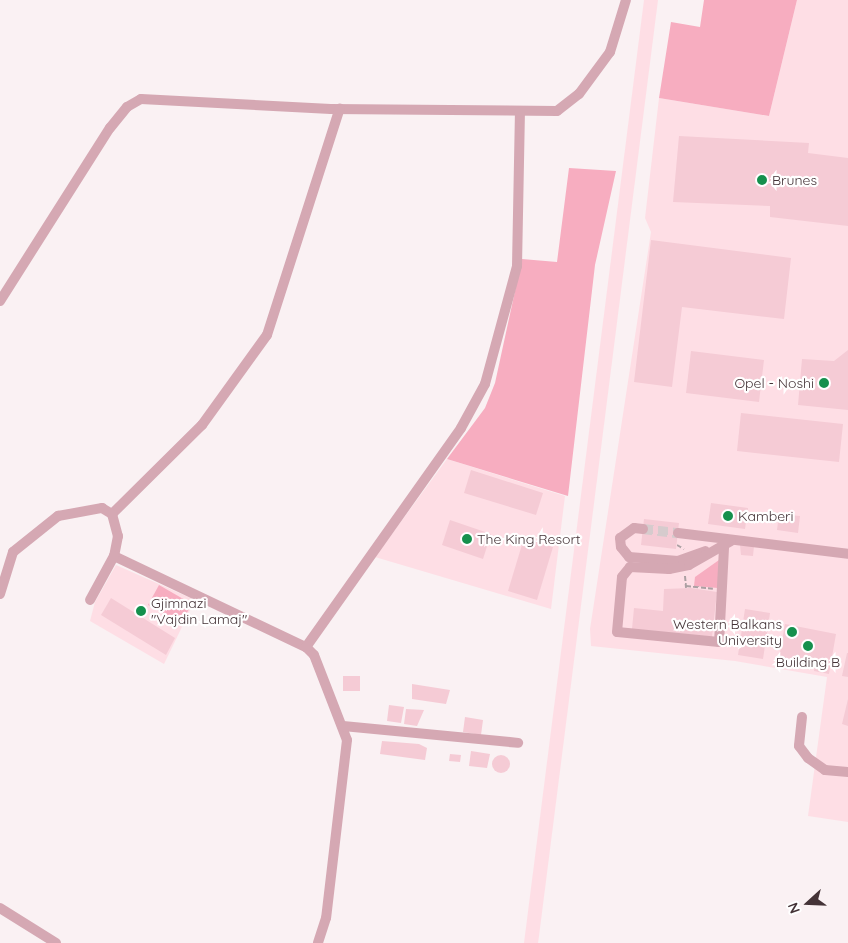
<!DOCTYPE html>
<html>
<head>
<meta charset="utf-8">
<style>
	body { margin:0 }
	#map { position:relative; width:848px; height:943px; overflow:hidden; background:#faf1f3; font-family:Quicksand,sans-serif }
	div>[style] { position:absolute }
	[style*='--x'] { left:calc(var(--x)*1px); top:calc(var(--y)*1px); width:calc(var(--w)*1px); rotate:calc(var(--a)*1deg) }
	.built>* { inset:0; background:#fedee5 }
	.green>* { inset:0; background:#f7adc0 }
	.building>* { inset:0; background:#f5cbd5 }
	.round { border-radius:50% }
	.minor-tunnel>* { height:10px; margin-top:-5px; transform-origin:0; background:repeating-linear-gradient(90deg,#d6cbcd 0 10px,transparent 0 15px) }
	.path>* { height:2px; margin-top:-1px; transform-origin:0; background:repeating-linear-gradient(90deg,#aca0a3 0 5px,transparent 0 7.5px) }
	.minor>* { height:10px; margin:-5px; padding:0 5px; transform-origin:5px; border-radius:5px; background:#d5a8b3 }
	.dots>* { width:14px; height:14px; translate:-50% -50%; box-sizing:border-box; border:2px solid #fff; border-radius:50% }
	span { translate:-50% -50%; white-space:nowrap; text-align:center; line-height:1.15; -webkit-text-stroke:4.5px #fff; paint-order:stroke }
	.poi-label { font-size:14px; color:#443337 }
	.left { translate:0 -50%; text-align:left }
	.right { translate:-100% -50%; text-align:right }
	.north { position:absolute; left:783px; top:878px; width:50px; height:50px; -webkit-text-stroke:4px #fff; paint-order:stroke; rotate:250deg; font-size:14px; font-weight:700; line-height:20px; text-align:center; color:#443337 }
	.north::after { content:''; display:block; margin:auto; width:18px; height:22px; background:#443337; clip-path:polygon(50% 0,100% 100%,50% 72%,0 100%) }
</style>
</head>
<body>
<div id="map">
	<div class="built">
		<div style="clip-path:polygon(644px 0,658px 0,539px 936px,538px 943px,524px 943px)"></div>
		<div style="clip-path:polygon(797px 0,848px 0,848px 822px,808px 816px,827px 677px,735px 661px,591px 646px,590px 629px,651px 232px,645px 218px,659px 98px,769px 116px)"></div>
		<div style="clip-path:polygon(447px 459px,565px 496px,551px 609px,375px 557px)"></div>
		<div style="clip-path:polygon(116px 565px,195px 600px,164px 664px,90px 621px,95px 602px)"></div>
	</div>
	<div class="green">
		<div style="clip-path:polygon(704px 0,797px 0,769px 116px,659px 98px,671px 22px,700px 27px)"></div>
		<div style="clip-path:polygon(569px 168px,616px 171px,595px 265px,568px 496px,447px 459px,485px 408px,495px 383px,522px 259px,557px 262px)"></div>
		<div style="clip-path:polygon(719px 560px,718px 588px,694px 586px,695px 577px)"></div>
		<div style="clip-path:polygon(159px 585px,192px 604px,181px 623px,148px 605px)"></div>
	</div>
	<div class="building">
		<div style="clip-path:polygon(679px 136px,809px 143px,808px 153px,848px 158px,848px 226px,770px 217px,770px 206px,673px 202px)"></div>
		<div style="clip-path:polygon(651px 240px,791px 258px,784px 319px,682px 307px,672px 387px,634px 382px)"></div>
		<div style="clip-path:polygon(848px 350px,848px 410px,798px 405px,802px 359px,834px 361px)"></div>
		<div style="clip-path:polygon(691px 351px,764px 360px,759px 402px,686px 393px)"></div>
		<div style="clip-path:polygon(741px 413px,843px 424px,839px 462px,737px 451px)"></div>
		<div style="clip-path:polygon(471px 470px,543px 493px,536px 515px,464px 493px)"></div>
		<div style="clip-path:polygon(711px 503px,748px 508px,745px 529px,708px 524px)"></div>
		<div style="clip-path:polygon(779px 514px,800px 516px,798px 533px,777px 530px)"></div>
		<div style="clip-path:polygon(644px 519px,679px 523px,676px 549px,641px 545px)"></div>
		<div style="clip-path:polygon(450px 520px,491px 534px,483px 559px,442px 545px)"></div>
		<div style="clip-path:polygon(524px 538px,553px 547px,537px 600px,508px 591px)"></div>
		<div style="clip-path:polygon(740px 545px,754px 546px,753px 556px,741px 555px)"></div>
		<div style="clip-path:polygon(691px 588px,717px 592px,712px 637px,632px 629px,634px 608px,663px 611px,664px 589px)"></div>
		<div style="clip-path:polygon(111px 598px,175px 638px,166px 655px,101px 615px)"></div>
		<div style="clip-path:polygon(745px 609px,770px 613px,763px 659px,738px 655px)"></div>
		<div style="clip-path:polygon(785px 624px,836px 634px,829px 674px,814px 671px,815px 664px,779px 658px)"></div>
		<div style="clip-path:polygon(847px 653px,848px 653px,848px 677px,842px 676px)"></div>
		<div style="clip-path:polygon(343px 676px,360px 676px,360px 691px,343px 691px)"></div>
		<div style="clip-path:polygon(412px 684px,450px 690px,446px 704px,412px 699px)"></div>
		<div style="clip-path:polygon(848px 699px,848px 726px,842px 724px)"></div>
		<div style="clip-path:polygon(389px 705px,404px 707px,401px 723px,387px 721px)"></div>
		<div style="clip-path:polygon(406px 709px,424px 710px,417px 726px,404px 724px)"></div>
		<div style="clip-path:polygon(465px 717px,483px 720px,481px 735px,463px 732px)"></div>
		<div style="clip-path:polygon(382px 741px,419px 744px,427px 748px,425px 760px,380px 754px)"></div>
		<div style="clip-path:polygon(471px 751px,490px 754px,487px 768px,469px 766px)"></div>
		<div style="clip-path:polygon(450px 754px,461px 755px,460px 762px,449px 761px)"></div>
		<div class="round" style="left:492px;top:755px;width:18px;height:18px"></div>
	</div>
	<div class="minor-tunnel">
		<div style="--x:643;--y:529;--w:35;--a:7"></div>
	</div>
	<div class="path">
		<div style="--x:677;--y:545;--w:8;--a:30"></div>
		<div style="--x:685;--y:576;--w:12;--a:85"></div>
		<div style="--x:686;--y:586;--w:27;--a:6"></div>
	</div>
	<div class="minor">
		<div style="--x:0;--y:301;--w:205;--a:-57.6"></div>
		<div style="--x:110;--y:128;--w:27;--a:-51"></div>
		<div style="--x:127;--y:107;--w:16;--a:-30"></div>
		<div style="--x:141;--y:99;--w:190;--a:3"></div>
		<div style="--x:331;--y:109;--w:226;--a:0.5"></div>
		<div style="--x:557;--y:111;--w:28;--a:-38"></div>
		<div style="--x:579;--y:94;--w:52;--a:-53.6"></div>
		<div style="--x:610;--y:52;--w:54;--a:-72.9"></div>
		<div style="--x:112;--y:514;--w:127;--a:-44.7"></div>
		<div style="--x:202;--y:425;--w:111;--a:-54.2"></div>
		<div style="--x:267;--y:335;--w:238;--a:-72.2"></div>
		<div style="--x:643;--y:529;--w:9;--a:-174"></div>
		<div style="--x:634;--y:528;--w:17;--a:144"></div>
		<div style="--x:620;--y:538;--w:9;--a:84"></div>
		<div style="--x:621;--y:547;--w:13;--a:51"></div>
		<div style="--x:629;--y:557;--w:49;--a:4.7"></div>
		<div style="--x:678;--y:561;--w:29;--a:-20"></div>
		<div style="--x:678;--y:533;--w:171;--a:7"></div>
		<div style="--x:724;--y:548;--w:94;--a:93"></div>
		<div style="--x:719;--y:642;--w:102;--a:-174.4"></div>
		<div style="--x:617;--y:632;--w:55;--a:-84.8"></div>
		<div style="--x:622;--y:577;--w:13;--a:-51"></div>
		<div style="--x:630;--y:567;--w:39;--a:3"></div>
		<div style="--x:669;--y:569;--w:20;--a:-11"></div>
		<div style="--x:689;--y:565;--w:48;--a:-29.7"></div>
		<div style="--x:114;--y:556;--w:212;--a:25.4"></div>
		<div style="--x:306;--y:647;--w:11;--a:45"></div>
		<div style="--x:314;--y:655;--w:91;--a:68.8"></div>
		<div style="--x:347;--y:740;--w:179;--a:96.7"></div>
		<div style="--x:326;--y:918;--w:26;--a:108"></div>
		<div style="--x:0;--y:594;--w:44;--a:-72.8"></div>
		<div style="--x:13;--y:552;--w:58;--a:-38.7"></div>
		<div style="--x:58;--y:516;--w:45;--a:-10.3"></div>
		<div style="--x:102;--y:508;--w:12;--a:31"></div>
		<div style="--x:112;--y:514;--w:23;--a:75"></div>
		<div style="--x:118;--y:536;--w:20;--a:101"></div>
		<div style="--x:114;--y:556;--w:50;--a:118.6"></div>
		<div style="--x:306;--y:647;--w:268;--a:-54.7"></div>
		<div style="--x:461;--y:428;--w:50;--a:-61.4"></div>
		<div style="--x:485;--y:384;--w:122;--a:-74.8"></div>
		<div style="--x:517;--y:266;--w:154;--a:-88.9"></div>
		<div style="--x:802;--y:717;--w:29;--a:96"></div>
		<div style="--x:799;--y:746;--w:15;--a:53"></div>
		<div style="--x:808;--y:758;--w:21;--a:35"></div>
		<div style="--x:825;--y:770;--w:23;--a:5"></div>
		<div style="--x:343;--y:726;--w:176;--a:5.5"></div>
		<div style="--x:0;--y:908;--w:66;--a:32"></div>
	</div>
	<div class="dots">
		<div style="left:762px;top:180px;background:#15904d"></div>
		<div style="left:824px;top:383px;background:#15904d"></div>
		<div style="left:728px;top:516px;background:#15904d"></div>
		<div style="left:467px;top:539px;background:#15904d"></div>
		<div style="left:141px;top:611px;background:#15904d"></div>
		<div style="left:792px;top:632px;background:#15904d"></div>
		<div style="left:808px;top:646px;background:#15904d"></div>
	</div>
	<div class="poi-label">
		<span class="left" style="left:772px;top:180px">Brunes</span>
		<span class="right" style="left:814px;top:383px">Opel - Noshi</span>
		<span class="left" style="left:738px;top:516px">Kamberi</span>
		<span class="left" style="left:477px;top:539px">The King Resort</span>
		<span class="left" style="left:151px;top:611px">Gjimnazi<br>"Vajdin Lamaj"</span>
		<span class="right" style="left:782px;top:632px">Western Balkans<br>University</span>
		<span style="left:808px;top:662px">Building B</span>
	</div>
	<div class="north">N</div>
</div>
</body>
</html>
